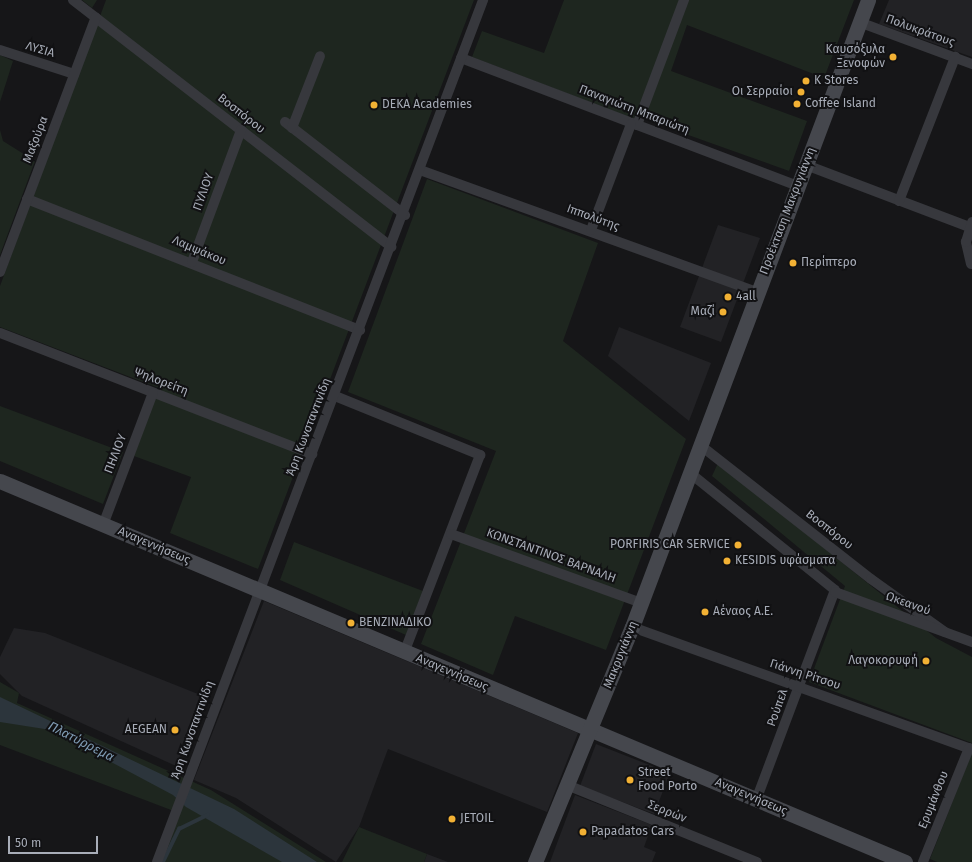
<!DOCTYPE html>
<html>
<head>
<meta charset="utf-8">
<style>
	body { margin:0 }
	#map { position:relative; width:972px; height:862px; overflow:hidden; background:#161618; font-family:"Fira Sans",sans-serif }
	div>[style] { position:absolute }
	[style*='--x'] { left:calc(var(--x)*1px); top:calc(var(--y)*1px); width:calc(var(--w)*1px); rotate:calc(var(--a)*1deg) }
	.built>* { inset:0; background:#222225 }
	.green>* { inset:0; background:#1e261f }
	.water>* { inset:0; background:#2c353c }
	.stream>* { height:3.5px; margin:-1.75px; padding:0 1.75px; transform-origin:1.75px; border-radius:1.75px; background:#2c353c }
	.street>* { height:10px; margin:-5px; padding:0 5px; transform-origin:5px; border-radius:5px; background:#37383d }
	.secondary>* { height:15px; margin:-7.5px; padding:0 7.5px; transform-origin:7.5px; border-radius:7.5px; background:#45474d }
	.dots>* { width:11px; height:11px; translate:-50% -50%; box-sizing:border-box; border:2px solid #111113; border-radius:50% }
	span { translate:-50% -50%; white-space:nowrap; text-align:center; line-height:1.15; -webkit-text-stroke:4px #111113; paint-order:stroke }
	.street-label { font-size:12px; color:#a8adb8 }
	.poi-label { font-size:12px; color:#a8adb8 }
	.right { translate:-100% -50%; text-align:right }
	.left { translate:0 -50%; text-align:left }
	.water-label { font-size:13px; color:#7f9bb3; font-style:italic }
	.scale { position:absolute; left:8px; top:836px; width:90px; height:18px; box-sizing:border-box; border:2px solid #a8adb8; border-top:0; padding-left:5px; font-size:12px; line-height:14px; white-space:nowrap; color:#a8adb8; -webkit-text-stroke:3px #111113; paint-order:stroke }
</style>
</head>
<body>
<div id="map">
	<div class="built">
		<div style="clip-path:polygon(889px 0,972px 0,972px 57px,879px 24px)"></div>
		<div style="clip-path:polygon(718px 225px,760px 238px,721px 342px,680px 327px)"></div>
		<div style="clip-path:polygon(619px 327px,711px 363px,689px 421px,608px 356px)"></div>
		<div style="clip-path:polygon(264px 601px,578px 733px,547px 812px,388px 749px,359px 827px,336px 862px,236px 798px,194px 780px)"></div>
		<div style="clip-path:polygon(14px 628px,45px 633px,203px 696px,176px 766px,22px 696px,0 674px,0 657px)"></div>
		<div style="clip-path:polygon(596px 744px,670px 773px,654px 814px,580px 786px)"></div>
		<div style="clip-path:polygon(575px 795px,652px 825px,644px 847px,656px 852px,652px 862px,550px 862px)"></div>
		<div style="clip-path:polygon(427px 854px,448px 862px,424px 862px)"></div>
	</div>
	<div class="green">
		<div style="clip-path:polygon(82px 0,97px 0,92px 8px)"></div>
		<div style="clip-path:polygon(106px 0,474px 0,258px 569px,170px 533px,191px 477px,134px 456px,159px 388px,0 327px,0 286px)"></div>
		<div style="clip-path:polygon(564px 0,854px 0,824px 78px,687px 25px,671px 71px,807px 121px,789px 171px,635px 116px,634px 119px,472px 57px,482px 31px,544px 53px)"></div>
		<div style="clip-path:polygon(0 55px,13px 61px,0 102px)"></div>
		<div style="clip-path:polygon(0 130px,3px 141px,35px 161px,0 255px)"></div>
		<div style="clip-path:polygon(427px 179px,598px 243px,563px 341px,686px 439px,606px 650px,515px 616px,493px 675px,421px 644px,496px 451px,348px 392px)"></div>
		<div style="clip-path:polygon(0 406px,123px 452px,103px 504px,0 461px)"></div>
		<div style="clip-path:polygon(718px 463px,936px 638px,972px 657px,972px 743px,809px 682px,845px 586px,712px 476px)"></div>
		<div style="clip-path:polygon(294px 542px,423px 591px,406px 635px,280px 580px)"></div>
		<div style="clip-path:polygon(0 682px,19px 693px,17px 703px,211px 790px,326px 862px,159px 862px,179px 813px,0 745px)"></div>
		<div style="clip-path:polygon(972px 752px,972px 862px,937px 862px,930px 859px)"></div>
		<div style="clip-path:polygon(359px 827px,427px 854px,424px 862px,342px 862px)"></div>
	</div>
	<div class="water">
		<div style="clip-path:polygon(0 697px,234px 809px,317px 862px,282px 862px,186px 807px,173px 795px,51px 730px,0 722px)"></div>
	</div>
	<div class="stream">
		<div style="--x:163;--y:862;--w:37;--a:-64"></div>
		<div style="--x:179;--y:829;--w:32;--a:-26"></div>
	</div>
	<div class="street">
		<div style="--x:73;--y:0;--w:403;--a:37.8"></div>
		<div style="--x:859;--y:22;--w:121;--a:20.4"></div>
		<div style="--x:0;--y:50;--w:78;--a:18"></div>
		<div style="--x:461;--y:58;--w:360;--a:20.8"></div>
		<div style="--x:285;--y:122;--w:152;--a:37.8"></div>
		<div style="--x:637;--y:125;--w:134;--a:-69.4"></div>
		<div style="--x:292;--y:128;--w:77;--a:-68.7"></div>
		<div style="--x:806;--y:165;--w:174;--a:20.8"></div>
		<div style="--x:420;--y:170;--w:358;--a:19.9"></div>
		<div style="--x:27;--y:199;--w:358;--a:21.5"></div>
		<div style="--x:899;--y:201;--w:155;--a:-68.7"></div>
		<div style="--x:591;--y:230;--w:113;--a:-69.3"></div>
		<div style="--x:192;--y:262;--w:141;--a:-69.6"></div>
		<div style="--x:971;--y:264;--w:23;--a:-103"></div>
		<div style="--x:966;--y:242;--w:21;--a:-73"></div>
		<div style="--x:0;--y:272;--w:272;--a:-69.4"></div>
		<div style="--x:0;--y:333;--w:335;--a:21.2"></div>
		<div style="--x:335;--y:396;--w:157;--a:22.1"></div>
		<div style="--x:480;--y:455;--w:212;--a:111"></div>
		<div style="--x:700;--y:445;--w:217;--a:38.1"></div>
		<div style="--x:871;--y:579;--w:91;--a:35.6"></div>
		<div style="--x:690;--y:473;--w:186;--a:38.9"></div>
		<div style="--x:835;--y:590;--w:224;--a:110.6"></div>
		<div style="--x:103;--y:525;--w:141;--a:-69.3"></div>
		<div style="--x:451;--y:534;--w:203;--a:19.9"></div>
		<div style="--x:835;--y:592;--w:146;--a:20.1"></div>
		<div style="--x:632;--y:627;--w:358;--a:19.8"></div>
		<div style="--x:969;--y:748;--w:123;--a:112"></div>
		<div style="--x:567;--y:785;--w:205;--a:22.1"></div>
		<div style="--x:157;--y:862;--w:922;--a:-69.28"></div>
	</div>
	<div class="secondary">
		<div style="--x:0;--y:481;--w:982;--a:22.83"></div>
		<div style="--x:535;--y:862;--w:254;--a:-67.6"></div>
		<div style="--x:632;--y:627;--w:670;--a:-69.37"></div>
	</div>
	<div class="dots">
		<div style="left:893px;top:57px;background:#f2b134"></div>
		<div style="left:806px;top:81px;background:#f2b134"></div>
		<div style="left:801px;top:92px;background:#f2b134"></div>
		<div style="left:797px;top:104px;background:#f2b134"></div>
		<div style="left:374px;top:105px;background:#f2b134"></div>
		<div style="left:793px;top:263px;background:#f2b134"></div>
		<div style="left:728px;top:297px;background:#f2b134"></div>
		<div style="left:723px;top:312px;background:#f2b134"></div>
		<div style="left:738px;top:545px;background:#f2b134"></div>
		<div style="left:727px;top:561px;background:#f2b134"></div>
		<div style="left:705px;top:612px;background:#f2b134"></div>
		<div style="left:351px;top:623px;background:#f2b134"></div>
		<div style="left:926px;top:661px;background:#f2b134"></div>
		<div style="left:175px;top:730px;background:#f2b134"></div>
		<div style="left:630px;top:780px;background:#f2b134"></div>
		<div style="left:452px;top:819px;background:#f2b134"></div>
		<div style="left:583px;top:832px;background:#f2b134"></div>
	</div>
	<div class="street-label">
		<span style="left:920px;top:31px;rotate:20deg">Πολυκράτους</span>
		<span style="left:40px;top:50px;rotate:16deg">ΛΥΣΙΑ</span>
		<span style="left:634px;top:110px;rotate:21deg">Παναγιώτη Μπαριώτη</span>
		<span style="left:241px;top:114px;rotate:38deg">Βοσπόρου</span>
		<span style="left:36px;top:140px;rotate:-69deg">Μαξούρα</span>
		<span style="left:204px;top:192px;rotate:-70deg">ΠΥΛΙΟΥ</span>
		<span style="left:788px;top:211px;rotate:-69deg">Προέκταση Μακρυγιάννη</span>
		<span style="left:593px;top:218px;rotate:20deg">Ιππολύτης</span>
		<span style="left:199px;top:251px;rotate:23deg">Λαμψάκου</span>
		<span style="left:161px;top:382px;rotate:21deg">Ψηλορείτη</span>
		<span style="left:309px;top:427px;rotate:-69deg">Άρη Κωνσταντινίδη</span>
		<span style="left:116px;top:454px;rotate:-69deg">ΠΗΛΙΟΥ</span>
		<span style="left:829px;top:530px;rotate:38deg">Βοσπόρου</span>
		<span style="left:154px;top:546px;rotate:23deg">Αναγεννήσεως</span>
		<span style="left:551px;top:556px;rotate:20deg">ΚΩΝΣΤΑΝΤΙΝΟΣ ΒΑΡΝΑΛΗ</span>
		<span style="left:908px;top:604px;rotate:20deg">Ωκεανού</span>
		<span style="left:621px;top:655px;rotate:-68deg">Μακρυγιάννη</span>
		<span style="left:452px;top:673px;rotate:23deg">Αναγεννήσεως</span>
		<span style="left:805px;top:675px;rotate:18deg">Γιάννη Ρίτσου</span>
		<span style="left:778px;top:708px;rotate:-70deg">Ρούπελ</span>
		<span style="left:193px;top:730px;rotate:-70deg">Άρη Κωνσταντινίδη</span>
		<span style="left:751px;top:797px;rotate:23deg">Αναγεννήσεως</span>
		<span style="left:934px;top:800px;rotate:-68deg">Ερυμάνθου</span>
		<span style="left:667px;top:812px;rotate:22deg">Σερρών</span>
	</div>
	<div class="poi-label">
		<span class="right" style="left:885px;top:57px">Καυσόξυλα<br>Ξενοφών</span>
		<span class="left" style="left:814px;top:81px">K Stores</span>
		<span class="right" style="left:793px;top:92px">Οι Σερραίοι</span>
		<span class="left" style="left:805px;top:104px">Coffee Island</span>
		<span class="left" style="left:382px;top:105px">DEKA Academies</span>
		<span class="left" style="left:801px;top:263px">Περίπτερο</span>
		<span class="left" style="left:736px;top:297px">4all</span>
		<span class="right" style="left:715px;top:312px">Μαζί</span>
		<span class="right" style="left:730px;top:545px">PORFIRIS CAR SERVICE</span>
		<span class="left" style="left:735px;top:561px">KESIDIS υφάσματα</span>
		<span class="left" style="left:713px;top:612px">Αέναος Α.Ε.</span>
		<span class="left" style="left:359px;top:623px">ΒΕΝΖΙΝΑΔΙΚΟ</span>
		<span class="right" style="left:918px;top:661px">Λαγοκορυφή</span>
		<span class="right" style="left:167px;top:730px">AEGEAN</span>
		<span class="left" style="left:638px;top:780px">Street<br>Food Porto</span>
		<span class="left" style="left:460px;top:819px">JETOIL</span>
		<span class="left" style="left:591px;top:832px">Papadatos Cars</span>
	</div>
	<div class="water-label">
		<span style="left:81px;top:742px;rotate:27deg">Πλατύρρεμα</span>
	</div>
	<div class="scale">50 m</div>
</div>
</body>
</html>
